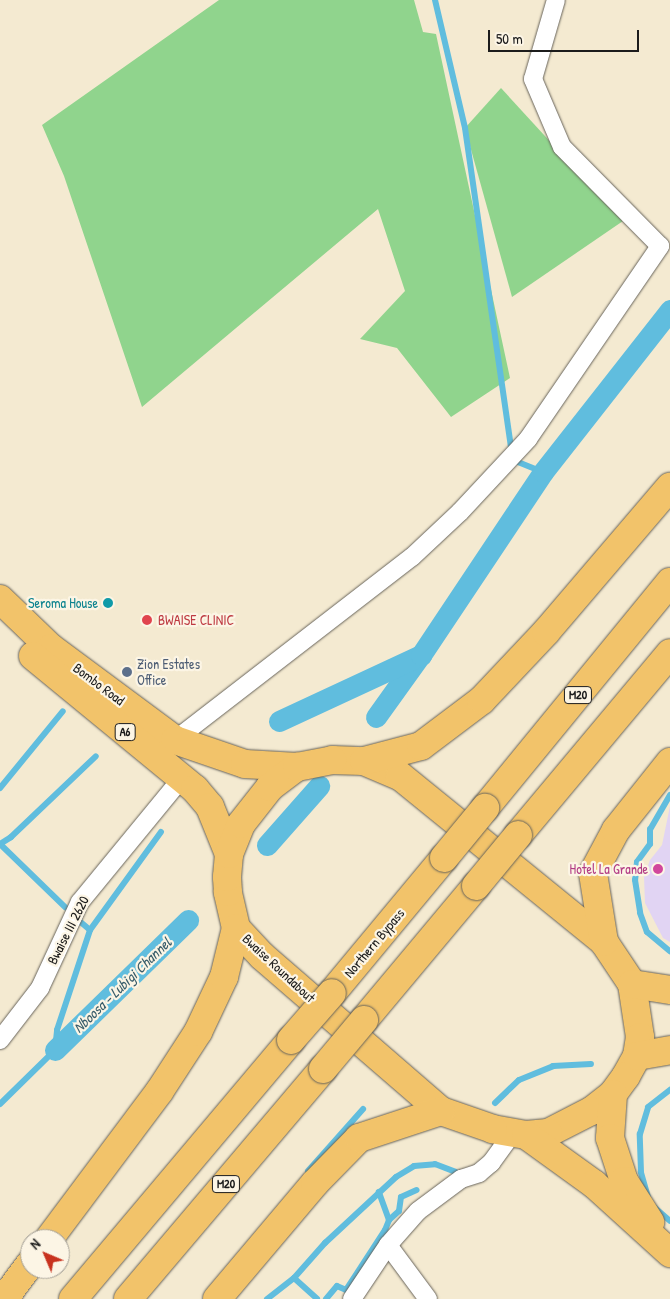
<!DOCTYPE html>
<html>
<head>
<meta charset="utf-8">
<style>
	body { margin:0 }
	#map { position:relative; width:670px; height:1299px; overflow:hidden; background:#f4ead1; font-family:"Patrick Hand",sans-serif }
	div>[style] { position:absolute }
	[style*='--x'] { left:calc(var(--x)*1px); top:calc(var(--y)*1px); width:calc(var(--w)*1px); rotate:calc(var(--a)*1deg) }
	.built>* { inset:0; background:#e1d4f3 }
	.green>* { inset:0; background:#90d48d }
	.stream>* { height:6px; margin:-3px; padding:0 3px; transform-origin:3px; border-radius:3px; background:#60bdde }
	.canal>* { height:21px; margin:-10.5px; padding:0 10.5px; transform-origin:10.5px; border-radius:10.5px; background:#60bdde }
	.roads { filter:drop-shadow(0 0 1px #68645b) drop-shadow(0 0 1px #68645b) }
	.street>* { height:18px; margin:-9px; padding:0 9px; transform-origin:9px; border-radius:9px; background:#fff }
	.primary>* { height:28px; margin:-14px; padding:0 14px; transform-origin:14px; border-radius:14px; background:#f2c36a }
	.highway>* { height:28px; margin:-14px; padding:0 14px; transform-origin:14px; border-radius:14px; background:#f2c36a }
	.bridges { filter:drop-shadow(0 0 1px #68645b) drop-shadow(0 0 1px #68645b) }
	.highway-bridge>* { height:28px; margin:-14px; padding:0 14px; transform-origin:14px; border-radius:14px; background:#f2c36a }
	.dots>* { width:14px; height:14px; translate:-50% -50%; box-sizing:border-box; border:2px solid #fcf5e5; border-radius:50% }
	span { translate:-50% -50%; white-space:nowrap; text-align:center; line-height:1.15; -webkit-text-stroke:4.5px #fcf5e5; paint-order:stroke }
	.shield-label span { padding:1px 4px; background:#fcf5e5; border:1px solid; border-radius:4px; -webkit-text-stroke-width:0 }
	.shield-label { font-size:12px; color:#1c1c1c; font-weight:700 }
	.culture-label { font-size:14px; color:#0d838f }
	.right { translate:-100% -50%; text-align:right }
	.health-label { font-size:14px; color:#be3a42 }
	.left { translate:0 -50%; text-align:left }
	.service-label { font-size:14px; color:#4e5e75 }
	.street-label { font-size:14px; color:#1c1c1c }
	.hotel-label { font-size:14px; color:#b23c85 }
	.water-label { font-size:15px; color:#375c6a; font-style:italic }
	.north { position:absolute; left:20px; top:1229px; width:50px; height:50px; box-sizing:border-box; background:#fcf5e5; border:1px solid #a29e95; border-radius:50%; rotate:315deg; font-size:14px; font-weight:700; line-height:20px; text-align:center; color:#1c1c1c }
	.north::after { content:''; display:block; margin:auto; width:18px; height:22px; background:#c8321e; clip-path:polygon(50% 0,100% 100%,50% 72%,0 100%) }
	.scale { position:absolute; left:488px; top:30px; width:151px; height:22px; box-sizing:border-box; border:2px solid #1c1c1c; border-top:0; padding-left:6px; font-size:15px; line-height:18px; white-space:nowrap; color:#1c1c1c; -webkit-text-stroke:4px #fcf5e5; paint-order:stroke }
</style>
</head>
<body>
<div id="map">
	<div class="built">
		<div style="clip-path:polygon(670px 806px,670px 942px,663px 938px,645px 903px,644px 877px,650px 860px,662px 845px)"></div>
	</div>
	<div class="green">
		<div style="clip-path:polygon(219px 0,414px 0,423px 32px,436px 34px,510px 378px,451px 417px,397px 348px,360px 339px,405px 291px,378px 209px,142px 407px,64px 176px,42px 125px)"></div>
		<div style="clip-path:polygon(501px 88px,623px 221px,512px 297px,465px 128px)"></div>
	</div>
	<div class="stream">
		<div style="--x:435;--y:0;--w:131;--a:76.8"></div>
		<div style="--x:465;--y:128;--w:335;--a:81.8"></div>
		<div style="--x:513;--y:460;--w:32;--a:22"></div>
		<div style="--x:0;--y:788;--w:99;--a:-50.7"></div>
		<div style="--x:670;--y:795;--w:39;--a:120"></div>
		<div style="--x:650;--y:829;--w:15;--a:90"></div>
		<div style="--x:650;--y:844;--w:22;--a:126"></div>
		<div style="--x:637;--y:862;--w:18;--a:96"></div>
		<div style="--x:635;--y:880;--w:33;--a:81"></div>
		<div style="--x:640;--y:913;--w:20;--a:70"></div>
		<div style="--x:647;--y:932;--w:30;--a:40"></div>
		<div style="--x:0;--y:844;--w:13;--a:-32"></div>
		<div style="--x:11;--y:837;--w:117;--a:-43.6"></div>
		<div style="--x:0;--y:844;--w:91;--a:44.1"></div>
		<div style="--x:77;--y:919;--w:17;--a:40"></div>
		<div style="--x:495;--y:1103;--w:33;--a:-44"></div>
		<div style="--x:519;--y:1080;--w:37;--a:-22"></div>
		<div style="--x:553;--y:1066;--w:38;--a:-3"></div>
		<div style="--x:0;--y:1104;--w:77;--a:-44.5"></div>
		<div style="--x:55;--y:1050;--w:20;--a:-84"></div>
		<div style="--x:57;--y:1030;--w:105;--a:-71.7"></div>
		<div style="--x:90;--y:930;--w:121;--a:-54.1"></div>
		<div style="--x:308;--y:1171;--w:83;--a:-48.4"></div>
		<div style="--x:648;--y:1197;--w:26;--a:-106"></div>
		<div style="--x:641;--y:1172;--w:38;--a:-92"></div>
		<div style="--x:640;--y:1134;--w:28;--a:-73"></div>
		<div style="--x:648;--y:1107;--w:28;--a:-38"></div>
		<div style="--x:654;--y:1207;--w:21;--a:41"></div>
		<div style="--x:389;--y:1220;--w:13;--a:-42"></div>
		<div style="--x:399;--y:1211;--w:14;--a:-82"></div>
		<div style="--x:401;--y:1197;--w:17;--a:-24"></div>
		<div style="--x:294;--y:1278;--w:31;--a:42"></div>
		<div style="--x:267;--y:1299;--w:34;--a:-38"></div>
		<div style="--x:294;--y:1278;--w:47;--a:-48.5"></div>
		<div style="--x:325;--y:1243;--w:97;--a:-42.9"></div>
		<div style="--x:396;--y:1177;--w:21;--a:-31"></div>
		<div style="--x:414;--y:1166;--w:21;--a:-5"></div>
		<div style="--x:435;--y:1164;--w:22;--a:21"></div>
		<div style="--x:326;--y:1299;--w:17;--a:-50"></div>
		<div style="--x:337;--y:1286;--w:10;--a:24"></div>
		<div style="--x:346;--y:1290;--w:72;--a:-57"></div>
		<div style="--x:385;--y:1230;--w:11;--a:-68"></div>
		<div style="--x:389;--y:1220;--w:30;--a:-110"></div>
	</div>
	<div class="canal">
		<div style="--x:376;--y:717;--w:74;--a:-54.4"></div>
		<div style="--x:279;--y:721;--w:157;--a:-24.9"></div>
		<div style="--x:421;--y:655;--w:220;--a:-56.3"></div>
		<div style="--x:543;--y:472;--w:206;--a:-51.9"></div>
		<div style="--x:267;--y:845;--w:79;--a:-48.6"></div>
		<div style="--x:55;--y:1050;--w:186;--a:-44.3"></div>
	</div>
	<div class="roads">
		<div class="street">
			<div style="--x:175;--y:740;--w:299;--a:-37.7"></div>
			<div style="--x:412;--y:557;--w:66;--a:-43.2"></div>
			<div style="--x:460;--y:512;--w:100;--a:-47"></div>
			<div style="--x:528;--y:439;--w:234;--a:-55.6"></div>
			<div style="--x:660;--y:246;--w:139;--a:-134.7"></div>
			<div style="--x:562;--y:147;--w:74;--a:-113.1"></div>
			<div style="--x:533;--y:79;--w:82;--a:-73.8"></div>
			<div style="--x:0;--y:1040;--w:66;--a:-52.4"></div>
			<div style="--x:40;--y:988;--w:95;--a:-65.1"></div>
			<div style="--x:80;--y:902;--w:161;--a:-50.6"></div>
			<div style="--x:388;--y:1245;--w:67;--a:53.5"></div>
			<div style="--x:352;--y:1299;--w:65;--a:-56.3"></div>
			<div style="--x:388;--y:1245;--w:45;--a:-48.6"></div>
			<div style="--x:418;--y:1211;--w:54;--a:-36.7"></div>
			<div style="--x:461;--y:1179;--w:19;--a:-18"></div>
			<div style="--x:479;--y:1173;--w:16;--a:-40"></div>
			<div style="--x:491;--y:1163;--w:37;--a:-54"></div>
		</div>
		<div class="primary">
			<div style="--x:0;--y:599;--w:71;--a:43.9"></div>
			<div style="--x:51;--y:648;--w:154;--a:36.6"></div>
			<div style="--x:175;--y:740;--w:74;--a:18.9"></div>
			<div style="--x:245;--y:764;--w:52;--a:3.3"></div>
			<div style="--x:33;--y:656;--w:210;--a:39.4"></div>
			<div style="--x:195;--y:789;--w:23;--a:50"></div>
			<div style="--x:210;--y:807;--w:51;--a:68"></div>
			<div style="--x:332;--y:760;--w:32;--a:2"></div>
			<div style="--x:364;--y:761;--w:39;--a:23"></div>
			<div style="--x:400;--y:776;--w:263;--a:39.1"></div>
			<div style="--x:604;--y:942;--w:50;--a:56.3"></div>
			<div style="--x:632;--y:984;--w:54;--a:81.4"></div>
			<div style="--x:640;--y:1037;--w:19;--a:99"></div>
			<div style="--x:637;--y:1056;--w:23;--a:119"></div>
			<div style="--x:626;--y:1076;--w:22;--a:126"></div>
			<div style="--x:613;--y:1094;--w:28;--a:142"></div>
			<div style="--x:591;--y:1111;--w:48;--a:152.9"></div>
			<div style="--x:548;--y:1133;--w:22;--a:175"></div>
			<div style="--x:526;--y:1135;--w:34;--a:-170"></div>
			<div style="--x:493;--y:1129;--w:55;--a:-160.9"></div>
			<div style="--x:441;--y:1111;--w:237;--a:-139.1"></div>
			<div style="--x:262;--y:956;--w:38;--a:-133"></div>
			<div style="--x:236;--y:928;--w:37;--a:-103"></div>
			<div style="--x:228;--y:892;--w:15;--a:-94"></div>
			<div style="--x:227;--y:877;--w:23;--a:-85"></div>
			<div style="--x:229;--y:854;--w:32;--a:-68"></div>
			<div style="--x:241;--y:824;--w:47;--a:-51.9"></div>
			<div style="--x:270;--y:787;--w:34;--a:-37"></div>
			<div style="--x:297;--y:767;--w:36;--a:-11"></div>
			<div style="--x:632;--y:984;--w:38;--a:9"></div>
			<div style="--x:637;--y:1056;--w:34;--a:-10"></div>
			<div style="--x:613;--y:1094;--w:44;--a:93.9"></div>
			<div style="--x:610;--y:1138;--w:45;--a:72"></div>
			<div style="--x:624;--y:1181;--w:49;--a:57.6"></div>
			<div style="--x:526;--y:1135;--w:84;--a:35.8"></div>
			<div style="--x:594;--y:1184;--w:103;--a:42.2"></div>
		</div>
		<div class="highway">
			<div style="--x:364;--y:761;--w:59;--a:-14.7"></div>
			<div style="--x:421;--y:746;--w:76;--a:-37"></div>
			<div style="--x:482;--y:700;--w:93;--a:-46.7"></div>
			<div style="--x:546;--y:632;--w:191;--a:-49.5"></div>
			<div style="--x:485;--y:808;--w:292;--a:-50.7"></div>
			<div style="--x:518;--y:835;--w:237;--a:-50.1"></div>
			<div style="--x:604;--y:942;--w:70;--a:-99.1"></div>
			<div style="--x:593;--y:873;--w:49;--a:-61.9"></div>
			<div style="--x:616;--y:830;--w:87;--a:-51.5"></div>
			<div style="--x:332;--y:993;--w:175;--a:-50.3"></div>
			<div style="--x:364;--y:1020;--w:175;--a:-50.1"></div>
			<div style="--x:49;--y:1239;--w:184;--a:-53.2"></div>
			<div style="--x:159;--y:1092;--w:72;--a:-57"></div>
			<div style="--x:198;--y:1032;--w:61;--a:-64.7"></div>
			<div style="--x:224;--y:977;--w:50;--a:-76.2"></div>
			<div style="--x:4;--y:1299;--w:44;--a:-53.4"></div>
			<div style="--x:73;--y:1299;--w:339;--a:-49.9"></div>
			<div style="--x:128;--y:1299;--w:302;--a:-49.7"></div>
			<div style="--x:217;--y:1299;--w:152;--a:-49.8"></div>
			<div style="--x:315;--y:1183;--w:63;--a:-45.6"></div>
			<div style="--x:359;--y:1138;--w:86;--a:-18.2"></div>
		</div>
	</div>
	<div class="bridges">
		<div class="highway-bridge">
			<div style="--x:444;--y:858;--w:65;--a:-50.6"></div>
			<div style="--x:476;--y:886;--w:66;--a:-50.5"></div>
			<div style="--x:291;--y:1040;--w:62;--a:-48.9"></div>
			<div style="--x:323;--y:1069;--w:64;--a:-50.1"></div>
		</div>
	</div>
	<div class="dots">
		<div style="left:108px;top:603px;background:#0f9aa8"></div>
		<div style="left:147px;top:620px;background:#e0444e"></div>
		<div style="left:127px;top:672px;background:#5c6f8a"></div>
		<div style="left:658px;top:869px;background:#d1479c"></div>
	</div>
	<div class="shield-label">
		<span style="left:578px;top:695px">M20</span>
		<span style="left:125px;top:732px">A6</span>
		<span style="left:226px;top:1184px">M20</span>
	</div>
	<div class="culture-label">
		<span class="right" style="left:98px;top:603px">Seroma House</span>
	</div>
	<div class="health-label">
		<span class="left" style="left:158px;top:620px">BWAISE CLINIC</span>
	</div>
	<div class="service-label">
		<span class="left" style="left:137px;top:672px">Zion Estates<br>Office</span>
	</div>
	<div class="street-label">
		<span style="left:99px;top:684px;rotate:37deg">Bombo Road</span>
		<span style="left:68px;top:930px;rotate:-63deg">Bwaise III 2620</span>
		<span style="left:374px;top:943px;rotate:-50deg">Northern Bypass</span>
		<span style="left:279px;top:968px;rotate:43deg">Bwaise Roundabout</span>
	</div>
	<div class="hotel-label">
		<span class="right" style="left:648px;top:869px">Hotel La Grande</span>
	</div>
	<div class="water-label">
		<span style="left:122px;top:985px;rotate:-44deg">Nboosa - Lubigi Channel</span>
	</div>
	<div class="north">N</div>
	<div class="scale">50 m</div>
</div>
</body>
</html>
